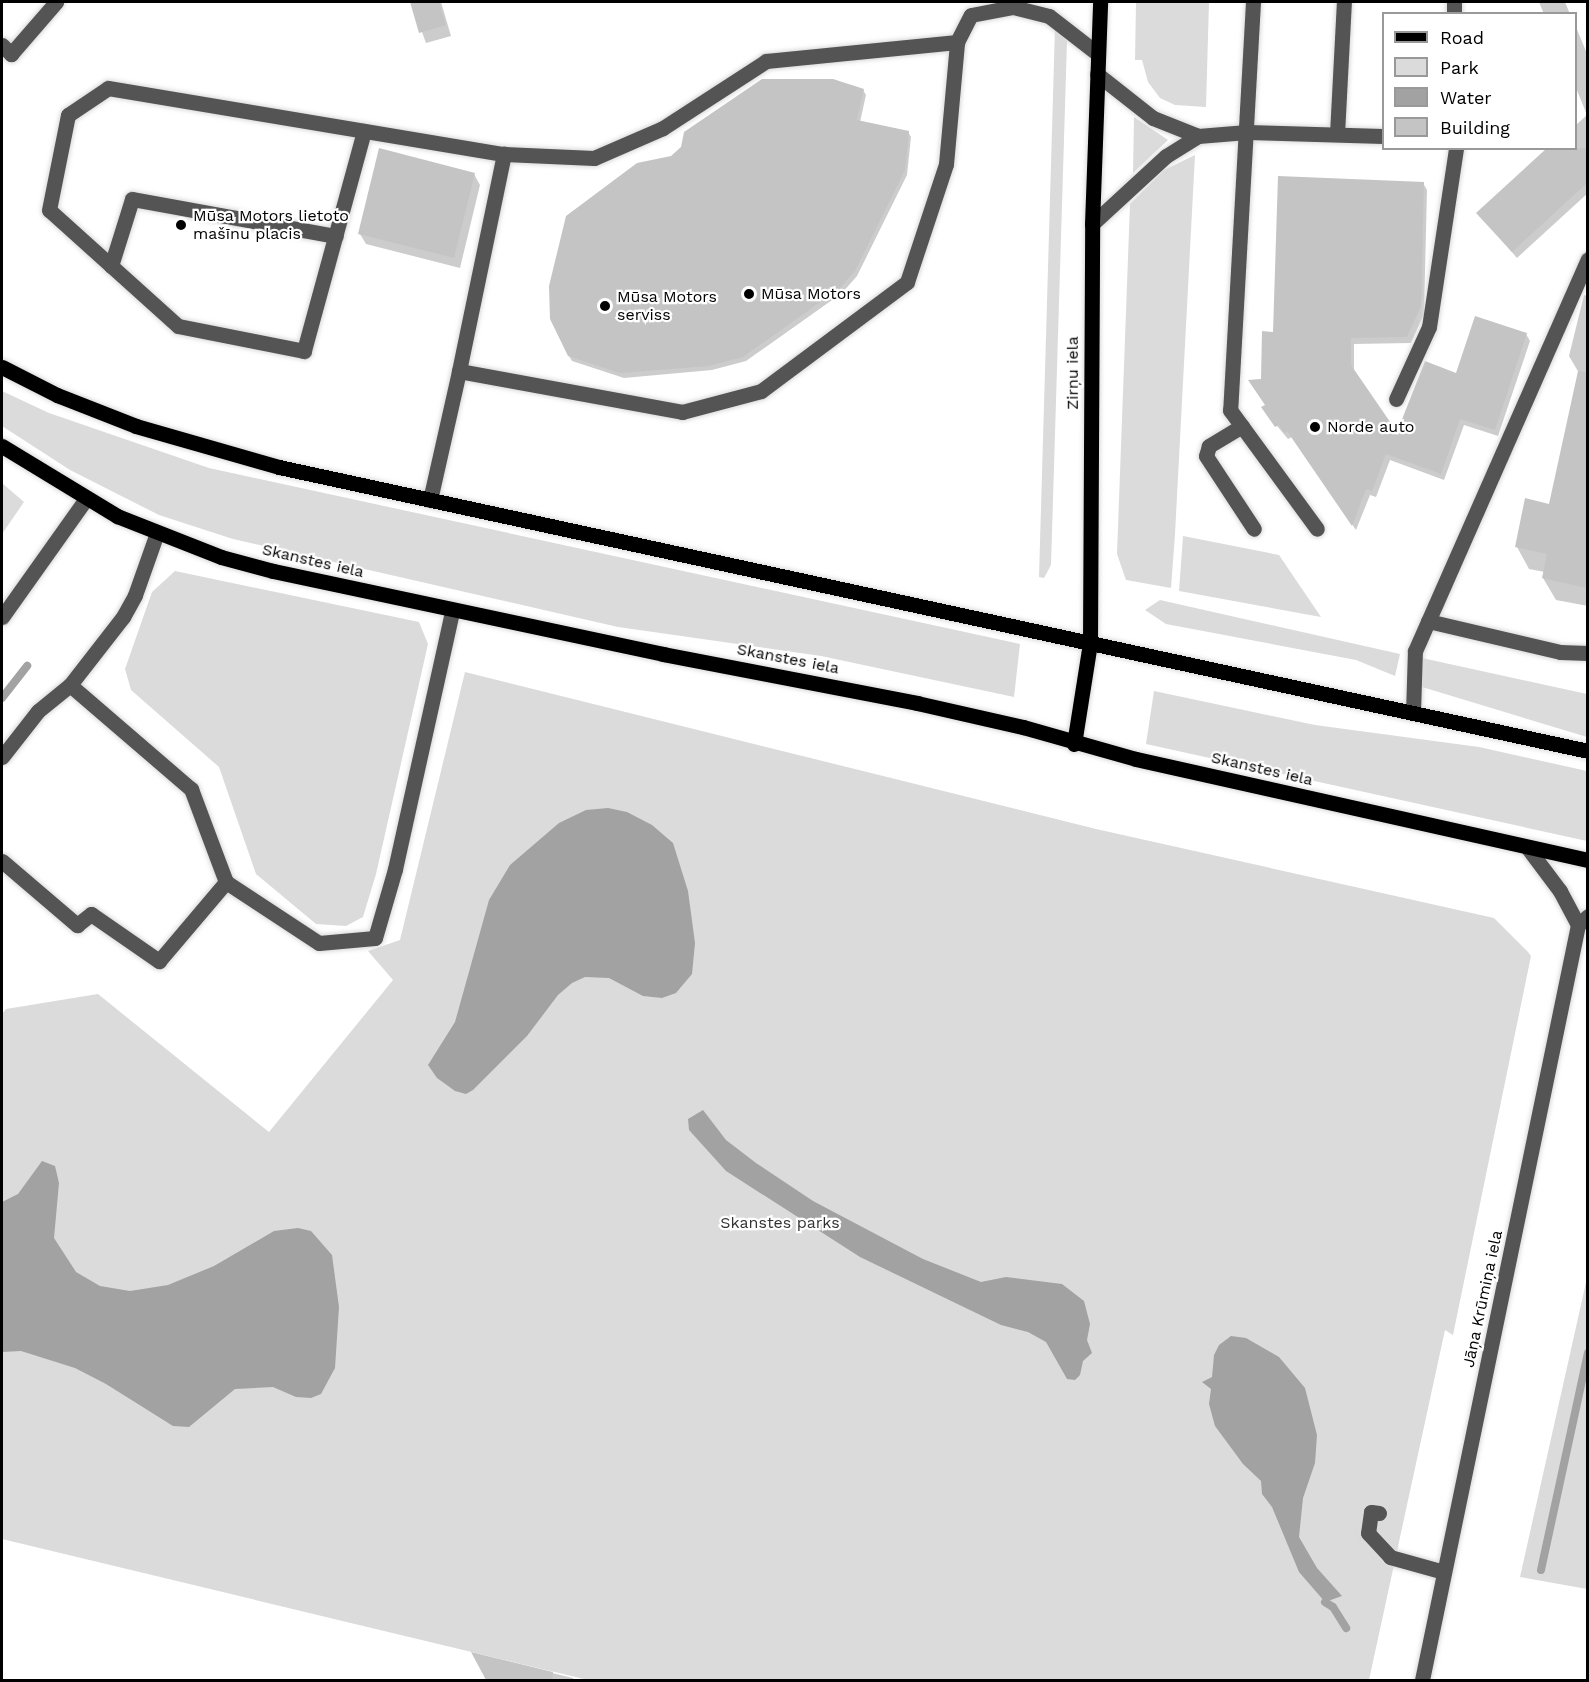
<!DOCTYPE html>
<html>
<head>
<meta charset="utf-8">
<style>
	body { margin:0 }
	#map { position:relative; width:1589px; height:1682px; overflow:hidden; background:#fff; font-family:"Work Sans",sans-serif }
	div>[style] { position:absolute }
	[style*='--x'] { left:calc(var(--x)*1px); top:calc(var(--y)*1px); width:calc(var(--w)*1px); rotate:calc(var(--a)*1deg) }
	.green>* { inset:0; background:#dbdbdb }
	.water>* { inset:0; background:#a2a2a2 }
	.shadow>* { inset:0; background:#0003 }
	.stream>* { height:8px; margin:-4px; padding:0 4px; transform-origin:4px; border-radius:4px; background:#a2a2a2 }
	.building>* { inset:0; background:#c4c4c4 }
	.roads { filter:drop-shadow(0 0 2px #dbdbdb) drop-shadow(0 0 2px #dbdbdb) }
	.minor>* { height:15px; margin:-7.5px; padding:0 7.5px; transform-origin:7.5px; border-radius:7.5px; background:#545454 }
	.major>* { height:15px; margin:-7.5px; padding:0 7.5px; transform-origin:7.5px; border-radius:7.5px; background:#000 }
	.dots>* { width:16px; height:16px; translate:-50% -50%; box-sizing:border-box; border:3px solid #fff; border-radius:50% }
	span { translate:-50% -50%; white-space:nowrap; text-align:center; line-height:1.15; -webkit-text-stroke:4.5px #fff; paint-order:stroke }
	.poi-label { font-size:16px; color:#000 }
	.left { translate:0 -50%; text-align:left }
	.street-label { font-size:16px; color:#000 }
	.park-label { font-size:16px; color:#323232 }
	.frame { position:absolute; inset:0; border:3px solid #000; pointer-events:none }
	.legend { position:absolute; left:1382px; top:12px; width:195px; height:138px; box-sizing:border-box; background:#fff; border:2px solid #999; margin:0; padding:8px 10px; list-style:none; font-size:18px; color:#000 }
	.legend li { display:flex; align-items:center; gap:12px; height:30px }
	.legend b { width:30px; border:2px solid #999 }
</style>
</head>
<body>
<div id="map">
	<div class="green">
		<div style="clip-path:polygon(1136px 2px,1209px 2px,1206px 107px,1175px 105px,1160px 98px,1148px 82px,1142px 60px,1135px 60px)"></div>
		<div style="clip-path:polygon(1055px 27px,1067px 41px,1051px 565px,1044px 578px,1039px 577px)"></div>
		<div style="clip-path:polygon(1134px 117px,1168px 140px,1133px 173px)"></div>
		<div style="clip-path:polygon(1195px 155px,1175px 534px,1171px 588px,1126px 580px,1117px 554px,1130px 204px,1164px 170px)"></div>
		<div style="clip-path:polygon(2px 391px,49px 413px,209px 468px,1020px 644px,1014px 697px,821px 656px,618px 627px,233px 539px,159px 515px,70px 470px,2px 426px)"></div>
		<div style="clip-path:polygon(2px 483px,24px 502px,2px 534px)"></div>
		<div style="clip-path:polygon(1183px 536px,1279px 555px,1321px 617px,1179px 591px)"></div>
		<div style="clip-path:polygon(175px 571px,419px 622px,428px 644px,376px 874px,363px 917px,346px 926px,316px 924px,256px 874px,219px 767px,131px 690px,125px 669px,152px 592px)"></div>
		<div style="clip-path:polygon(1160px 600px,1400px 654px,1395px 676px,1356px 660px,1166px 624px,1145px 610px)"></div>
		<div style="clip-path:polygon(1422px 658px,1587px 694px,1587px 737px,1422px 687px)"></div>
		<div style="clip-path:polygon(465px 672px,1096px 829px,1494px 918px,1528px 952px,1531px 956px,1453px 1335px,1445px 1330px,1369px 1680px,588px 1680px,2px 1539px,2px 1014px,6px 1009px,98px 994px,269px 1132px,393px 980px,368px 951px,400px 940px)"></div>
		<div style="clip-path:polygon(1154px 691px,1315px 725px,1479px 747px,1587px 771px,1587px 841px,1146px 744px)"></div>
		<div style="clip-path:polygon(1587px 1278px,1587px 1589px,1520px 1577px)"></div>
	</div>
	<div class="water">
		<div style="clip-path:polygon(608px 808px,627px 812px,652px 825px,673px 843px,688px 891px,695px 943px,692px 974px,676px 993px,662px 998px,643px 996px,609px 978px,585px 977px,572px 983px,558px 995px,527px 1036px,473px 1090px,466px 1094px,455px 1091px,437px 1078px,428px 1065px,455px 1022px,489px 900px,510px 865px,559px 823px,586px 810px)"></div>
		<div style="clip-path:polygon(703px 1110px,726px 1140px,756px 1163px,813px 1201px,923px 1259px,981px 1282px,1006px 1277px,1062px 1284px,1084px 1301px,1090px 1324px,1087px 1340px,1092px 1353px,1083px 1361px,1080px 1375px,1075px 1380px,1067px 1379px,1046px 1342px,1028px 1332px,1001px 1325px,860px 1257px,726px 1171px,689px 1130px,688px 1119px)"></div>
		<div style="clip-path:polygon(42px 1161px,55px 1166px,59px 1183px,54px 1238px,76px 1272px,100px 1286px,130px 1291px,168px 1285px,214px 1266px,274px 1231px,298px 1228px,311px 1231px,332px 1255px,339px 1307px,335px 1368px,321px 1394px,311px 1398px,296px 1397px,273px 1387px,235px 1389px,189px 1427px,173px 1426px,106px 1384px,75px 1368px,21px 1351px,2px 1352px,2px 1202px,18px 1194px)"></div>
		<div style="clip-path:polygon(1231px 1336px,1246px 1338px,1279px 1357px,1305px 1388px,1317px 1435px,1315px 1463px,1303px 1498px,1299px 1537px,1317px 1568px,1342px 1596px,1325px 1602px,1299px 1572px,1272px 1507px,1262px 1494px,1261px 1481px,1243px 1464px,1215px 1426px,1209px 1404px,1211px 1389px,1202px 1382px,1212px 1377px,1214px 1355px,1219px 1345px)"></div>
	</div>
	<div class="shadow">
		<div style="clip-path:polygon(411px 2px,441px 2px,451px 36px,426px 43px)"></div>
		<div style="clip-path:polygon(1539px 2px,1565px 2px,1570px 14px,1544px 14px)"></div>
		<div style="clip-path:polygon(1576px 27px,1588px 56px,1588px 193px,1517px 258px,1478px 213px,1576px 148px,1576px 125px,1587px 115px,1576px 88px)"></div>
		<div style="clip-path:polygon(863px 90px,866px 95px,860px 122px,908px 132px,911px 137px,907px 175px,857px 276px,842px 293px,746px 361px,712px 370px,624px 378px,572px 361px,569px 356px,672px 157px)"></div>
		<div style="clip-path:polygon(474px 174px,480px 185px,460px 268px,366px 244px,360px 234px)"></div>
		<div style="clip-path:polygon(1423px 183px,1427px 190px,1424px 314px,1411px 343px,1354px 344px,1354px 372px,1397px 435px,1457px 375px,1526px 334px,1530px 341px,1498px 436px,1464px 425px,1444px 480px,1390px 460px,1376px 497px,1370px 495px,1356px 530px,1292px 437px,1288px 439px,1267px 414px,1262px 381px,1274px 334px)"></div>
		<div style="clip-path:polygon(1584px 295px,1588px 296px,1588px 606px,1556px 600px,1543px 578px,1545px 572px,1529px 569px,1517px 547px,1551px 505px,1579px 373px,1569px 356px)"></div>
		<div style="clip-path:polygon(474px 1654px,573px 1678px,574px 1680px,488px 1680px)"></div>
	</div>
	<div class="stream">
		<div style="--x:2;--y:698;--w:41;--a:-52"></div>
		<div style="--x:1541;--y:1570;--w:222;--a:-77.8"></div>
		<div style="--x:1325;--y:1602;--w:9;--a:32"></div>
		<div style="--x:1333;--y:1607;--w:25;--a:58"></div>
	</div>
	<div class="building">
		<div style="clip-path:polygon(410px 2px,439px 2px,446px 25px,419px 33px)"></div>
		<div style="clip-path:polygon(762px 79px,833px 79px,864px 89px,857px 120px,909px 131px,905px 170px,855px 271px,840px 288px,743px 357px,709px 366px,620px 373px,568px 356px,550px 319px,549px 286px,566px 216px,637px 163px,671px 156px,681px 147px,684px 132px)"></div>
		<div style="clip-path:polygon(379px 148px,475px 173px,454px 258px,358px 234px)"></div>
		<div style="clip-path:polygon(1547px 148px,1587px 148px,1587px 183px,1512px 252px,1476px 213px)"></div>
		<div style="clip-path:polygon(1278px 176px,1424px 182px,1421px 306px,1407px 337px,1351px 338px,1351px 365px,1397px 432px,1425px 361px,1456px 373px,1475px 316px,1527px 333px,1495px 430px,1460px 419px,1441px 474px,1386px 454px,1372px 491px,1366px 489px,1352px 526px,1287px 431px,1284px 433px,1279px 425px,1275px 427px,1261px 407px,1265px 405px,1248px 380px,1261px 379px,1262px 331px,1273px 332px)"></div>
		<div style="clip-path:polygon(1578px 371px,1587px 372px,1587px 588px,1542px 578px,1547px 554px,1515px 547px,1525px 498px,1549px 504px)"></div>
		<div style="clip-path:polygon(471px 1652px,553px 1672px,552px 1680px,486px 1680px)"></div>
	</div>
	<div class="roads">
		<div class="minor">
			<div style="--x:1253;--y:2;--w:409;--a:93.2"></div>
			<div style="--x:1230;--y:410;--w:147;--a:53.8"></div>
			<div style="--x:1454;--y:2;--w:12;--a:90"></div>
			<div style="--x:2;--y:45;--w:13;--a:45"></div>
			<div style="--x:11;--y:54;--w:69;--a:-49.1"></div>
			<div style="--x:1097;--y:74;--w:71;--a:38.2"></div>
			<div style="--x:1153;--y:118;--w:48;--a:21.8"></div>
			<div style="--x:364;--y:131;--w:228;--a:105.3"></div>
			<div style="--x:304;--y:351;--w:128;--a:-168.8"></div>
			<div style="--x:178;--y:326;--w:173;--a:-138"></div>
			<div style="--x:49;--y:210;--w:97;--a:-78.7"></div>
			<div style="--x:68;--y:115;--w:48;--a:-34"></div>
			<div style="--x:108;--y:88;--w:401;--a:9.5"></div>
			<div style="--x:1337;--y:134;--w:132;--a:-87"></div>
			<div style="--x:1092;--y:224;--w:100;--a:-42.6"></div>
			<div style="--x:1166;--y:156;--w:38;--a:-32"></div>
			<div style="--x:1198;--y:136;--w:49;--a:-4.7"></div>
			<div style="--x:1247;--y:132;--w:137;--a:1.7"></div>
			<div style="--x:111;--y:266;--w:70;--a:-72.6"></div>
			<div style="--x:132;--y:199;--w:207;--a:10.3"></div>
			<div style="--x:459;--y:371;--w:222;--a:-78.3"></div>
			<div style="--x:504;--y:154;--w:90;--a:2.5"></div>
			<div style="--x:594;--y:158;--w:75;--a:-23.5"></div>
			<div style="--x:663;--y:128;--w:123;--a:-33"></div>
			<div style="--x:766;--y:61;--w:192;--a:-5.7"></div>
			<div style="--x:1396;--y:399;--w:79;--a:-65.4"></div>
			<div style="--x:1429;--y:327;--w:181;--a:-81.4"></div>
			<div style="--x:1242;--y:426;--w:39;--a:149"></div>
			<div style="--x:1209;--y:446;--w:10;--a:107"></div>
			<div style="--x:1206;--y:456;--w:87;--a:56.7"></div>
			<div style="--x:430;--y:500;--w:132;--a:-77.3"></div>
			<div style="--x:459;--y:371;--w:227;--a:10.4"></div>
			<div style="--x:682;--y:412;--w:82;--a:-14.9"></div>
			<div style="--x:761;--y:391;--w:182;--a:-36.7"></div>
			<div style="--x:907;--y:282;--w:124;--a:-71.7"></div>
			<div style="--x:946;--y:164;--w:122;--a:-84.8"></div>
			<div style="--x:957;--y:42;--w:30;--a:-63"></div>
			<div style="--x:971;--y:15;--w:43;--a:-10.8"></div>
			<div style="--x:1013;--y:7;--w:37;--a:14"></div>
			<div style="--x:1049;--y:16;--w:62;--a:37.8"></div>
			<div style="--x:2;--y:617;--w:145;--a:-54.6"></div>
			<div style="--x:1428;--y:621;--w:136;--a:13.2"></div>
			<div style="--x:1560;--y:652;--w:28;--a:2"></div>
			<div style="--x:70;--y:685;--w:160;--a:40.7"></div>
			<div style="--x:191;--y:789;--w:99;--a:69.4"></div>
			<div style="--x:226;--y:882;--w:111;--a:33.3"></div>
			<div style="--x:319;--y:943;--w:56;--a:-5.1"></div>
			<div style="--x:375;--y:938;--w:72;--a:-73.8"></div>
			<div style="--x:395;--y:869;--w:264;--a:-77.5"></div>
			<div style="--x:1413;--y:713;--w:62;--a:-88.2"></div>
			<div style="--x:1415;--y:651;--w:428;--a:-66.2"></div>
			<div style="--x:2;--y:757;--w:58;--a:-52"></div>
			<div style="--x:38;--y:711;--w:41;--a:-39.1"></div>
			<div style="--x:70;--y:685;--w:86;--a:-52.1"></div>
			<div style="--x:123;--y:617;--w:25;--a:-61"></div>
			<div style="--x:135;--y:595;--w:66;--a:-70.5"></div>
			<div style="--x:1527;--y:847;--w:55;--a:53.1"></div>
			<div style="--x:1560;--y:891;--w:38;--a:62"></div>
			<div style="--x:2;--y:861;--w:99;--a:40.5"></div>
			<div style="--x:77;--y:925;--w:18;--a:-38"></div>
			<div style="--x:91;--y:914;--w:83;--a:34.7"></div>
			<div style="--x:159;--y:961;--w:104;--a:-49.7"></div>
			<div style="--x:1379;--y:1513;--w:8;--a:-173"></div>
			<div style="--x:1371;--y:1512;--w:21;--a:98"></div>
			<div style="--x:1368;--y:1533;--w:33;--a:47"></div>
			<div style="--x:1390;--y:1557;--w:56;--a:15.5"></div>
			<div style="--x:1422;--y:1680;--w:771;--a:-78.33"></div>
			<div style="--x:1578;--y:925;--w:13;--a:-42"></div>
		</div>
		<div class="major">
			<div style="--x:2;--y:367;--w:62;--a:27"></div>
			<div style="--x:57;--y:395;--w:85;--a:21.4"></div>
			<div style="--x:136;--y:426;--w:149;--a:16"></div>
			<div style="--x:279;--y:467;--w:1339;--a:12.24"></div>
			<div style="--x:2;--y:446;--w:135;--a:31.3"></div>
			<div style="--x:117;--y:516;--w:112;--a:21.5"></div>
			<div style="--x:221;--y:557;--w:54;--a:15.1"></div>
			<div style="--x:273;--y:571;--w:399;--a:12"></div>
			<div style="--x:663;--y:654;--w:259;--a:10.9"></div>
			<div style="--x:917;--y:703;--w:109;--a:12.8"></div>
			<div style="--x:1023;--y:727;--w:117;--a:15.8"></div>
			<div style="--x:1136;--y:759;--w:463;--a:12.6"></div>
			<div style="--x:1074;--y:744;--w:102;--a:-81"></div>
			<div style="--x:1090;--y:643;--w:419;--a:-89.7"></div>
			<div style="--x:1092;--y:224;--w:222;--a:-87.9"></div>
		</div>
	</div>
	<div class="dots">
		<div style="left:181px;top:225px;background:#000"></div>
		<div style="left:749px;top:294px;background:#000"></div>
		<div style="left:605px;top:306px;background:#000"></div>
		<div style="left:1315px;top:427px;background:#000"></div>
	</div>
	<div class="poi-label">
		<span class="left" style="left:193px;top:225px">Mūsa Motors lietoto<br>mašīnu placis</span>
		<span class="left" style="left:761px;top:294px">Mūsa Motors</span>
		<span class="left" style="left:617px;top:306px">Mūsa Motors<br>serviss</span>
		<span class="left" style="left:1327px;top:427px">Norde auto</span>
	</div>
	<div class="street-label">
		<span style="left:1073px;top:373px;rotate:-90deg">Zirņu iela</span>
		<span style="left:313px;top:561px;rotate:13deg">Skanstes iela</span>
		<span style="left:788px;top:659px;rotate:11deg">Skanstes iela</span>
		<span style="left:1262px;top:769px;rotate:13deg">Skanstes iela</span>
		<span style="left:1483px;top:1299px;rotate:-78deg">Jāņa Krūmiņa iela</span>
	</div>
	<div class="park-label">
		<span style="left:780px;top:1223px">Skanstes parks</span>
	</div>
	<div class="frame"></div>
	<ul class="legend">
	<li><b style="height:8px;background:#000"></b>Road</li>
	<li><b style="height:16px;background:#dbdbdb"></b>Park</li>
	<li><b style="height:16px;background:#a2a2a2"></b>Water</li>
	<li><b style="height:16px;background:#c4c4c4"></b>Building</li>
	</ul>
</div>
</body>
</html>
